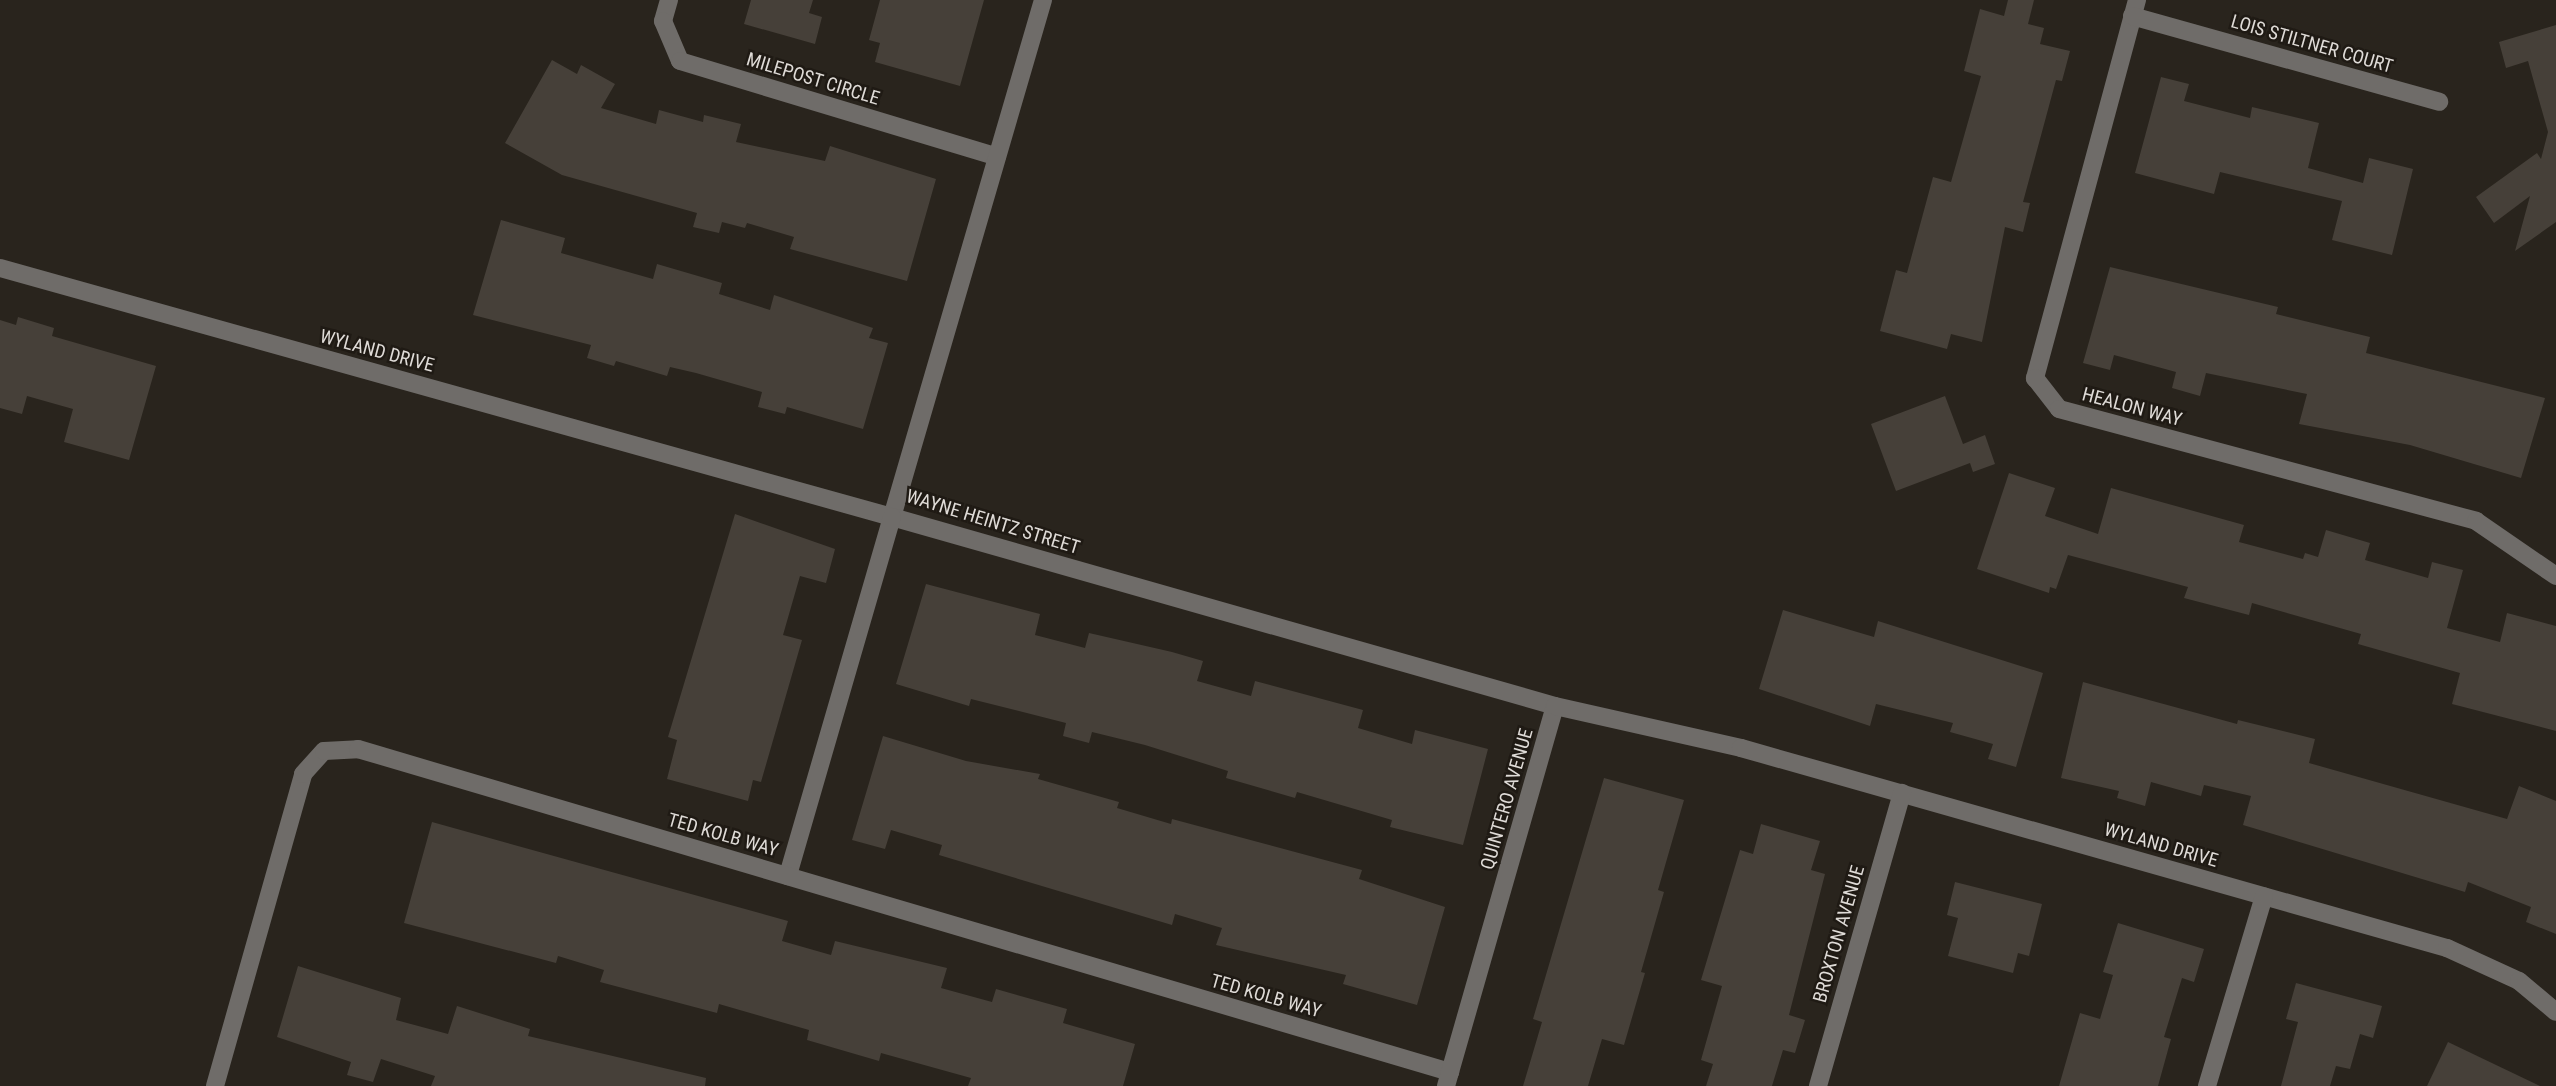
<!DOCTYPE html>
<html>
<head>
<meta charset="utf-8">
<style>
	body { margin:0 }
	#map { position:relative; width:2556px; height:1086px; overflow:hidden; background:#29241d; font-family:"Roboto Condensed",sans-serif }
	div>[style] { position:absolute }
	[style*='--x'] { left:calc(var(--x)*1px); top:calc(var(--y)*1px); width:calc(var(--w)*1px); rotate:calc(var(--a)*1deg) }
	.building>* { inset:0; background:#464039 }
	.minor>* { height:18px; margin:-9px; padding:0 9px; transform-origin:9px; border-radius:9px; background:#6f6c69 }
	span { translate:-50% -50%; white-space:nowrap; text-align:center; line-height:1.15; -webkit-text-stroke:5px #1f1a14; paint-order:stroke }
	.street-label { font-size:19px; color:#dfdbd7 }
</style>
</head>
<body>
<div id="map">
	<div class="building">
		<div style="clip-path:polygon(751px 0,813px 0,809px 13px,822px 17px,815px 44px,744px 24px)"></div>
		<div style="clip-path:polygon(880px 0,984px 0,960px 86px,875px 62px,880px 43px,869px 40px)"></div>
		<div style="clip-path:polygon(2008px 0,2034px 0,2028px 24px,2044px 28px,2040px 44px,2070px 51px,2062px 81px,2056px 80px,2023px 202px,2030px 203px,2023px 232px,2005px 227px,1982px 342px,1951px 334px,1947px 349px,1880px 331px,1896px 270px,1907px 273px,1933px 177px,1951px 182px,1981px 76px,1964px 71px,1980px 9px,2004px 16px)"></div>
		<div style="clip-path:polygon(2556px 25px,2556px 222px,2515px 251px,2530px 196px,2494px 223px,2476px 197px,2537px 153px,2541px 159px,2548px 132px,2528px 61px,2506px 68px,2499px 42px)"></div>
		<div style="clip-path:polygon(552px 60px,577px 74px,581px 65px,615px 84px,601px 108px,656px 124px,659px 110px,703px 122px,704px 115px,741px 124px,736px 142px,825px 161px,830px 146px,936px 179px,907px 281px,790px 249px,794px 237px,747px 223px,745px 228px,722px 222px,719px 233px,693px 227px,697px 213px,562px 175px,505px 143px)"></div>
		<div style="clip-path:polygon(2161px 77px,2189px 84px,2184px 101px,2250px 118px,2252px 107px,2319px 123px,2308px 168px,2363px 183px,2369px 158px,2413px 169px,2392px 255px,2332px 240px,2342px 201px,2220px 172px,2214px 194px,2135px 173px)"></div>
		<div style="clip-path:polygon(501px 220px,565px 238px,561px 253px,653px 279px,657px 264px,722px 283px,719px 294px,770px 310px,774px 295px,873px 328px,869px 338px,888px 343px,863px 429px,787px 407px,785px 414px,758px 407px,762px 392px,696px 373px,670px 367px,667px 376px,616px 361px,614px 366px,587px 358px,591px 345px,473px 315px)"></div>
		<div style="clip-path:polygon(2110px 267px,2278px 307px,2276px 314px,2370px 337px,2366px 353px,2545px 398px,2521px 478px,2410px 445px,2299px 424px,2307px 394px,2206px 373px,2200px 396px,2172px 388px,2176px 372px,2114px 355px,2110px 370px,2083px 363px)"></div>
		<div style="clip-path:polygon(18px 317px,54px 328px,52px 336px,156px 366px,129px 460px,64px 442px,73px 409px,27px 396px,22px 414px,0 408px,0 320px,16px 325px)"></div>
		<div style="clip-path:polygon(1945px 396px,1963px 444px,1985px 435px,1995px 464px,1973px 472px,1970px 463px,1896px 491px,1871px 424px)"></div>
		<div style="clip-path:polygon(2009px 473px,2055px 488px,2045px 516px,2098px 534px,2111px 488px,2244px 525px,2239px 542px,2303px 559px,2305px 553px,2318px 557px,2326px 530px,2370px 543px,2365px 560px,2428px 578px,2432px 562px,2463px 570px,2447px 628px,2500px 642px,2507px 613px,2556px 626px,2556px 731px,2452px 704px,2460px 673px,2358px 644px,2361px 634px,2252px 603px,2249px 615px,2184px 598px,2188px 587px,2068px 555px,2056px 589px,2050px 587px,2049px 593px,1977px 569px)"></div>
		<div style="clip-path:polygon(735px 514px,835px 549px,826px 583px,800px 576px,783px 635px,802px 640px,761px 782px,753px 780px,748px 801px,667px 779px,677px 740px,668px 737px)"></div>
		<div style="clip-path:polygon(926px 584px,1040px 614px,1035px 635px,1085px 648px,1089px 633px,1172px 652px,1203px 661px,1197px 681px,1251px 696px,1255px 681px,1363px 710px,1358px 728px,1412px 744px,1415px 730px,1488px 749px,1463px 845px,1390px 827px,1392px 820px,1297px 792px,1295px 798px,1226px 778px,1228px 771px,1145px 745px,1092px 732px,1089px 743px,1063px 736px,1066px 723px,971px 699px,969px 706px,896px 684px)"></div>
		<div style="clip-path:polygon(1783px 610px,1874px 637px,1878px 621px,2043px 673px,2016px 767px,1988px 759px,1993px 744px,1950px 732px,1953px 723px,1876px 704px,1870px 726px,1759px 689px)"></div>
		<div style="clip-path:polygon(2083px 682px,2237px 724px,2238px 720px,2315px 739px,2309px 763px,2507px 819px,2519px 786px,2556px 801px,2556px 934px,2526px 922px,2531px 907px,2468px 882px,2465px 892px,2243px 825px,2251px 796px,2204px 785px,2201px 796px,2151px 782px,2145px 806px,2117px 798px,2119px 791px,2061px 778px)"></div>
		<div style="clip-path:polygon(883px 736px,966px 761px,1040px 774px,1038px 779px,1119px 802px,1117px 808px,1171px 824px,1172px 819px,1362px 870px,1359px 879px,1445px 907px,1417px 1005px,1343px 984px,1346px 975px,1216px 945px,1222px 928px,1175px 914px,1172px 925px,939px 855px,942px 845px,891px 830px,885px 849px,852px 840px)"></div>
		<div style="clip-path:polygon(1604px 778px,1684px 800px,1658px 890px,1664px 892px,1641px 972px,1645px 973px,1624px 1045px,1602px 1039px,1588px 1086px,1523px 1086px,1542px 1022px,1533px 1019px)"></div>
		<div style="clip-path:polygon(432px 822px,788px 921px,782px 941px,831px 955px,835px 941px,947px 968px,941px 988px,992px 1002px,996px 989px,1067px 1009px,1063px 1023px,1135px 1044px,1123px 1086px,968px 1086px,971px 1078px,881px 1053px,879px 1061px,807px 1040px,809px 1030px,719px 1004px,717px 1013px,600px 982px,604px 970px,558px 956px,556px 963px,404px 923px)"></div>
		<div style="clip-path:polygon(1761px 824px,1820px 841px,1811px 870px,1825px 874px,1789px 1015px,1805px 1020px,1795px 1053px,1783px 1050px,1772px 1086px,1706px 1086px,1713px 1064px,1701px 1060px,1722px 986px,1701px 980px,1740px 850px,1753px 854px)"></div>
		<div style="clip-path:polygon(1955px 882px,2042px 904px,2029px 956px,2018px 953px,2013px 973px,1948px 956px,1958px 918px,1947px 915px)"></div>
		<div style="clip-path:polygon(2118px 923px,2204px 949px,2194px 982px,2182px 978px,2164px 1037px,2171px 1039px,2158px 1086px,2059px 1086px,2080px 1013px,2100px 1019px,2113px 975px,2103px 972px)"></div>
		<div style="clip-path:polygon(298px 966px,401px 998px,396px 1020px,448px 1034px,457px 1006px,530px 1029px,528px 1036px,706px 1078px,705px 1086px,431px 1086px,435px 1076px,381px 1059px,373px 1082px,347px 1075px,351px 1062px,277px 1037px)"></div>
		<div style="clip-path:polygon(2296px 983px,2382px 1006px,2373px 1038px,2360px 1034px,2350px 1069px,2336px 1066px,2330px 1086px,2281px 1086px,2298px 1022px,2286px 1019px)"></div>
		<div style="clip-path:polygon(2448px 1042px,2540px 1086px,2427px 1086px)"></div>
	</div>
	<div class="minor">
		<div style="--x:669;--y:0;--w:22;--a:106"></div>
		<div style="--x:663;--y:21;--w:43;--a:67"></div>
		<div style="--x:680;--y:61;--w:331;--a:16.8"></div>
		<div style="--x:1043;--y:0;--w:539;--a:106.28"></div>
		<div style="--x:892;--y:517;--w:689;--a:15.91"></div>
		<div style="--x:2137;--y:0;--w:392;--a:105.1"></div>
		<div style="--x:2035;--y:378;--w:39;--a:52"></div>
		<div style="--x:2059;--y:409;--w:432;--a:15"></div>
		<div style="--x:2476;--y:521;--w:97;--a:34.5"></div>
		<div style="--x:2132;--y:16;--w:319;--a:15.6"></div>
		<div style="--x:0;--y:268;--w:926;--a:15.6"></div>
		<div style="--x:892;--y:517;--w:374;--a:106.2"></div>
		<div style="--x:215;--y:1086;--w:324;--a:-74.2"></div>
		<div style="--x:303;--y:774;--w:31;--a:-48"></div>
		<div style="--x:324;--y:751;--w:34;--a:-3"></div>
		<div style="--x:358;--y:749;--w:1139;--a:16.48"></div>
		<div style="--x:1446;--y:1086;--w:395;--a:-74"></div>
		<div style="--x:1555;--y:706;--w:191;--a:12.7"></div>
		<div style="--x:1741;--y:748;--w:734;--a:15.82"></div>
		<div style="--x:2447;--y:948;--w:79;--a:24.6"></div>
		<div style="--x:2519;--y:981;--w:48;--a:40"></div>
		<div style="--x:1818;--y:1086;--w:305;--a:-74"></div>
		<div style="--x:2207;--y:1086;--w:198;--a:-73.3"></div>
	</div>
	<div class="street-label">
		<span style="left:2312px;top:44px;rotate:16deg">LOIS STILTNER COURT</span>
		<span style="left:813px;top:79px;rotate:17deg">MILEPOST CIRCLE</span>
		<span style="left:377px;top:351px;rotate:15deg">WYLAND DRIVE</span>
		<span style="left:2132px;top:407px;rotate:15deg">HEALON WAY</span>
		<span style="left:993px;top:522px;rotate:17deg">WAYNE HEINTZ STREET</span>
		<span style="left:1507px;top:799px;rotate:-74deg">QUINTERO AVENUE</span>
		<span style="left:723px;top:835px;rotate:16deg">TED KOLB WAY</span>
		<span style="left:2161px;top:845px;rotate:16deg">WYLAND DRIVE</span>
		<span style="left:1839px;top:934px;rotate:-74deg">BROXTON AVENUE</span>
		<span style="left:1266px;top:996px;rotate:16deg">TED KOLB WAY</span>
	</div>
</div>
</body>
</html>
